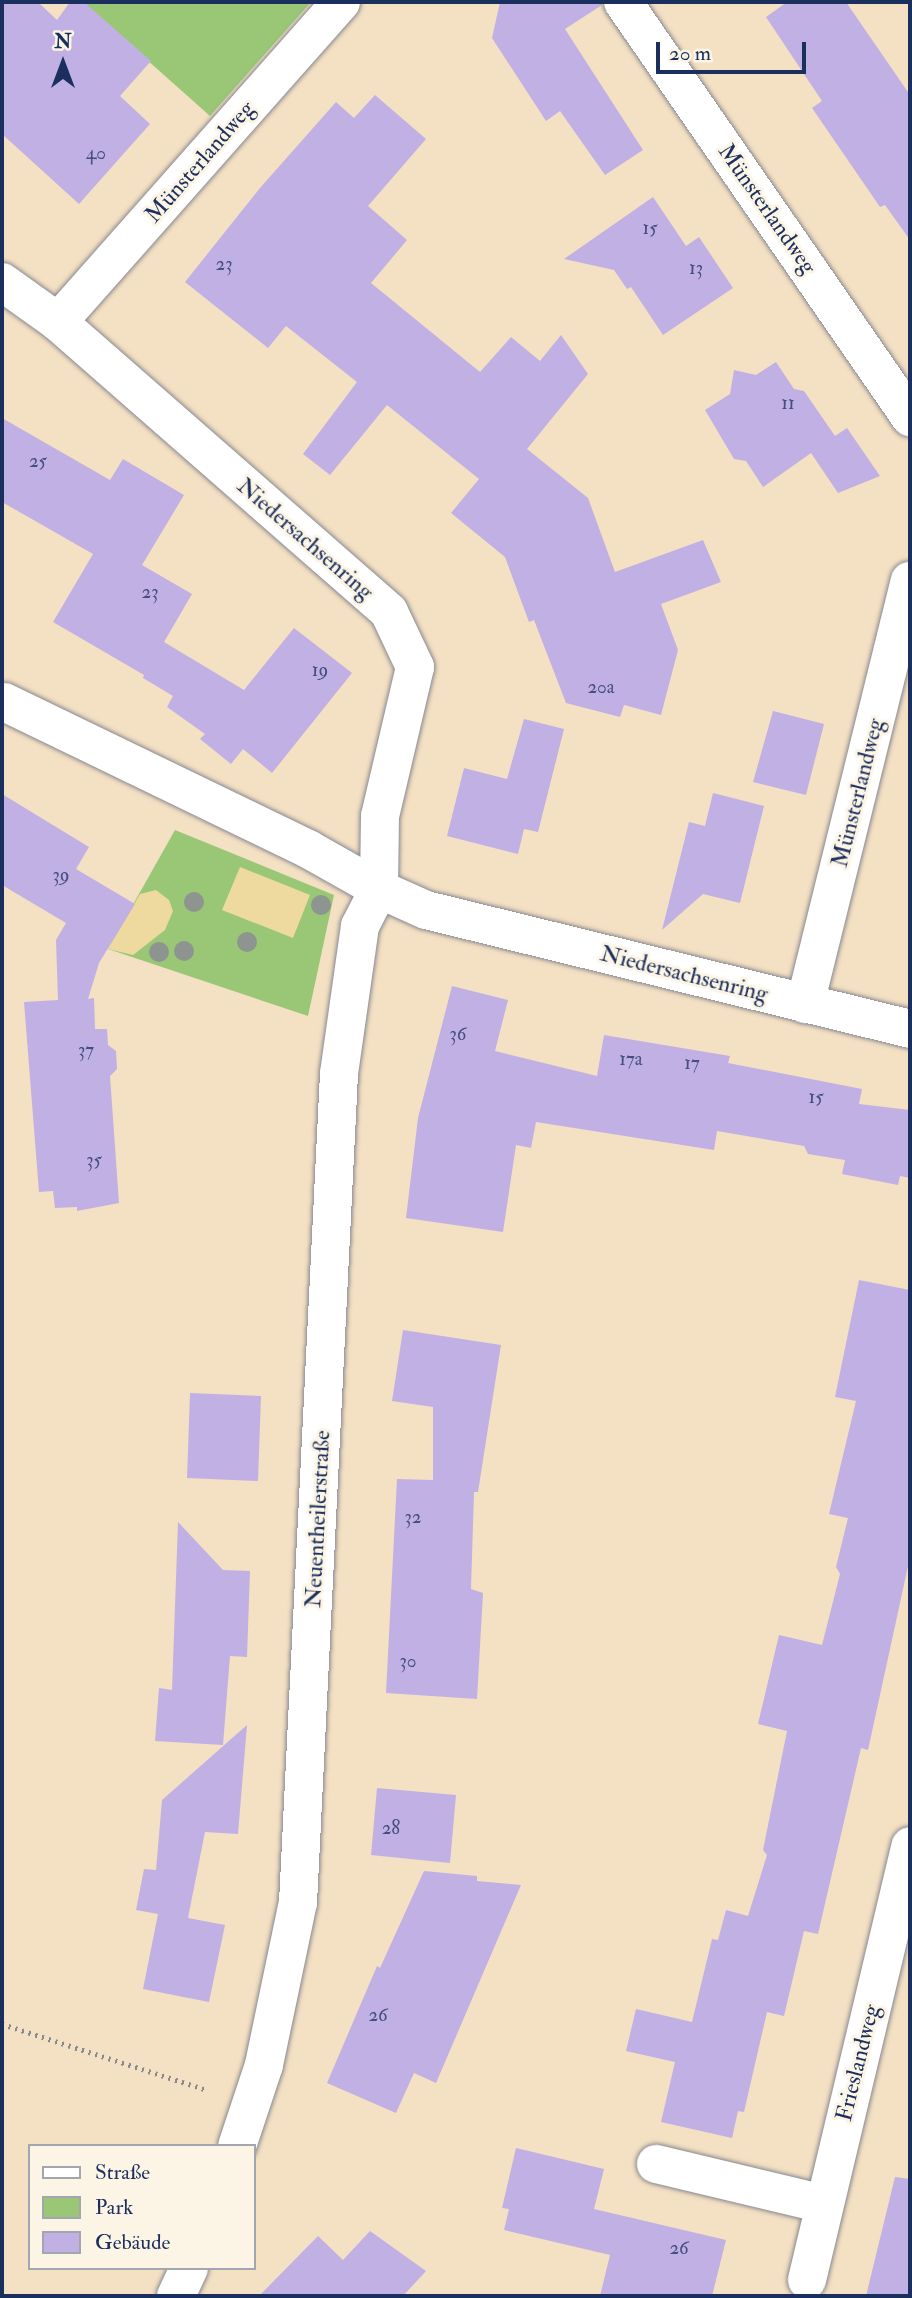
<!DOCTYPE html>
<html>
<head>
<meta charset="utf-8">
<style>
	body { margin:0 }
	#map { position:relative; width:912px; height:2298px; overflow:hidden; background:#f4e0c3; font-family:"IM FELL Double Pica",serif }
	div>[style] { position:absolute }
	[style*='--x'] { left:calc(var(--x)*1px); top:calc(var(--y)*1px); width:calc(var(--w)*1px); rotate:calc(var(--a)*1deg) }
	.green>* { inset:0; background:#99c776 }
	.sand>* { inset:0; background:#eeda9e }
	.building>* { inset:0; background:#c1b0e3 }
	.path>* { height:4.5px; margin-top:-2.25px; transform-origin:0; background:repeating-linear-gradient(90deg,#888890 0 2px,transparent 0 7px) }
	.roads { filter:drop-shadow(0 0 2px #888890) drop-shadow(0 0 2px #888890) }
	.minor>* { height:38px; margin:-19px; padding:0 19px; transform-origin:19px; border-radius:19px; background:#fff }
	.trees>* { width:20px; height:20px; margin:-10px; border-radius:50%; background:#8e948f }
	span { translate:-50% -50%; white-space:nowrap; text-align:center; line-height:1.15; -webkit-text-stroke:6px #fcf5e5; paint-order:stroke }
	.number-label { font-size:19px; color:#444f7f }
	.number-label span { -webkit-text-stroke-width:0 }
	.street-label { font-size:23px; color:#1b2f5e }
	.frame { position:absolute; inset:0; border:4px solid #1b2f5e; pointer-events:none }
	.legend { position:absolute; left:28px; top:2144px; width:228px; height:126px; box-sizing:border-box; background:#fcf5e5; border:2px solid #a2a6af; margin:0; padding:9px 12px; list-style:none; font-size:21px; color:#1b2f5e }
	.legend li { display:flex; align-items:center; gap:14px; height:35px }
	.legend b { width:35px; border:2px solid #a2a6af }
	.north { position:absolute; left:28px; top:28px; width:70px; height:70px; -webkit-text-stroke:5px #fcf5e5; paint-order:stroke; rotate:0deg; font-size:19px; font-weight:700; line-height:28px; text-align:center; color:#1b2f5e }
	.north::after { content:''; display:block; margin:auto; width:24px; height:32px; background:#1b2f5e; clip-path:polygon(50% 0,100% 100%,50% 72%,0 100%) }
	.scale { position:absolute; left:656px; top:42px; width:150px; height:32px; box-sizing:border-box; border:4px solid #1b2f5e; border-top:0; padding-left:9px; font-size:21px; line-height:24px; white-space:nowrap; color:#1b2f5e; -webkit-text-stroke:5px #fcf5e5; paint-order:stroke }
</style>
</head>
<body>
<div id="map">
	<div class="green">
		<div style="clip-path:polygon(82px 2px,311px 2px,210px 116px)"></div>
		<div style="clip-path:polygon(175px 830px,334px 895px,308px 1016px,108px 949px)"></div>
	</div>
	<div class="sand">
		<div style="clip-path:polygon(240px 867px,310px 895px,293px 938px,222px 910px)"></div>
		<div style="clip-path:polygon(156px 890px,169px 900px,173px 911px,165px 930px,133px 955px,108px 949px,140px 894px)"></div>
	</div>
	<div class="building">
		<div style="clip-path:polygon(2px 2px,38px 2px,57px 20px,70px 2px,84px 2px,151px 61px,120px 96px,150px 124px,79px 204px,2px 134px)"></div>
		<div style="clip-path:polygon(500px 2px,601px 2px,602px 5px,565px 29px,643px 150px,605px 175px,560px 111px,546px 121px,492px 38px)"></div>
		<div style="clip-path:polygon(787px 2px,846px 2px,910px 95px,910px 240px,885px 205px,880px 207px,812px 108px,822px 101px,766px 17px)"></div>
		<div style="clip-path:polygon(375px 95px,426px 139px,368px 206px,407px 240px,371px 283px,480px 372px,511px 337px,540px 361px,561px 335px,588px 374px,527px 449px,588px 498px,615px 572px,703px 540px,721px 582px,661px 604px,678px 650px,661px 715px,624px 705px,620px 717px,566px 703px,534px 620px,529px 622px,505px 557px,451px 513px,479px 479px,387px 405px,330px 475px,303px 454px,357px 382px,286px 326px,268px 348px,185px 282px,260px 188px,336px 102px,354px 118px)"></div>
		<div style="clip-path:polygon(653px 197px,686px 246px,699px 237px,733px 288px,663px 335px,631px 287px,627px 289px,614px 270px,564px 259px)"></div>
		<div style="clip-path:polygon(776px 362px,794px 389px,804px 391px,835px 436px,847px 428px,880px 476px,838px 493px,811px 453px,763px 487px,746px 461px,734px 459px,705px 410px,730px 394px,734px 370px,756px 375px)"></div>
		<div style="clip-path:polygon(2px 418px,110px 480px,123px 459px,184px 495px,142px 565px,192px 594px,164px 642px,244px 690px,294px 628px,352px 673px,272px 773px,243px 749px,231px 764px,200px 739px,205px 734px,167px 707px,173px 696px,143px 678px,144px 675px,53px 622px,93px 554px,2px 502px)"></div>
		<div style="clip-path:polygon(773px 711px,824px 724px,806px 795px,753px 782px)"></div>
		<div style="clip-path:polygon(524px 719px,564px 729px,538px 832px,524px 829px,518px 854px,447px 836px,464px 768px,507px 779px)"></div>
		<div style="clip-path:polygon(713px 793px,764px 806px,740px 903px,703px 894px,662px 930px,689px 822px,705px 826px)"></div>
		<div style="clip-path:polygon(2px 794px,89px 847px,76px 869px,135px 904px,99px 963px,88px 999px,94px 998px,95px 1029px,107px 1029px,108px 1045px,116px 1051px,117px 1069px,110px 1076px,119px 1203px,77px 1211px,77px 1207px,55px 1208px,53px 1191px,39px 1192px,24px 1002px,58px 1000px,56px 940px,66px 923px,2px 885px)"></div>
		<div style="clip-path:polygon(452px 986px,508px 1000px,495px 1051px,597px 1076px,604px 1035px,730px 1056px,728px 1063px,862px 1089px,859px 1104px,910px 1110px,910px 1178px,900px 1176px,898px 1185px,842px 1174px,845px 1160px,808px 1154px,804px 1146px,717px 1131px,714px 1150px,536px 1122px,531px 1148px,516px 1145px,503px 1232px,406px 1218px,418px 1118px)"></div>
		<div style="clip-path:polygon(859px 1280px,910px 1290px,910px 1557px,868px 1750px,861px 1748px,818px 1934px,804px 1931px,784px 2016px,767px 2012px,744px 2112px,738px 2111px,732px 2138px,661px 2122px,675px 2062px,626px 2051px,636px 2009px,692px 2022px,712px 1939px,718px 1940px,726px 1910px,748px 1916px,767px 1855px,763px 1850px,787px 1731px,758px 1724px,779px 1635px,822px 1645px,840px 1574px,836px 1567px,848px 1518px,829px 1514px,856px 1401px,835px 1397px)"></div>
		<div style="clip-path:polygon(403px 1330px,501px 1345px,478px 1492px,474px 1492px,471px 1589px,483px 1593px,477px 1699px,386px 1693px,397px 1479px,433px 1480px,433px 1407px,392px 1401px)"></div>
		<div style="clip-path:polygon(190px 1393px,261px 1396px,258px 1481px,187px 1478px)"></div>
		<div style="clip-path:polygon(178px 1522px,223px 1570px,250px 1571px,247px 1657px,230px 1656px,223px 1745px,155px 1741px,159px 1688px,172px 1690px)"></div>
		<div style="clip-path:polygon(247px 1725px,238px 1834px,205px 1832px,188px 1918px,225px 1925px,209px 2002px,143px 1989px,158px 1914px,136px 1910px,144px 1869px,156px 1870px,162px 1800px)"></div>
		<div style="clip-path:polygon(377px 1788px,456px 1795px,450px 1863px,371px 1855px)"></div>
		<div style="clip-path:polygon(424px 1871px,477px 1876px,477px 1881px,521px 1885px,436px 2083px,414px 2073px,396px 2113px,327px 2083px,377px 1966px,380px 1968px)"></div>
		<div style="clip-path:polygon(516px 2148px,604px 2169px,594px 2209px,726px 2240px,712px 2296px,600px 2296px,610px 2255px,504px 2230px,509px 2209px,502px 2208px)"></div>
		<div style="clip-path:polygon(895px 2177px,910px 2179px,910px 2296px,866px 2296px)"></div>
		<div style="clip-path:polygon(370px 2231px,426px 2271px,403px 2296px,259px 2296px,318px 2236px,343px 2260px)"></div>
	</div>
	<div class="path">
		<div style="--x:2;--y:2024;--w:216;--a:17.8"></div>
	</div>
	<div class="roads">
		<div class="minor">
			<div style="--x:623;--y:2;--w:505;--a:55.33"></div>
			<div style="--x:2;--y:282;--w:69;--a:35.5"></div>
			<div style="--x:58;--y:322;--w:440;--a:41.2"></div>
			<div style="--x:389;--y:612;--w:61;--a:64.7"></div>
			<div style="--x:415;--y:667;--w:153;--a:103.2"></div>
			<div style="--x:380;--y:816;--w:73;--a:90.8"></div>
			<div style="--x:379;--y:889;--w:51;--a:24.1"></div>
			<div style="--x:426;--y:910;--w:498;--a:13.8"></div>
			<div style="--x:58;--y:322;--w:427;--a:-48.5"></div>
			<div style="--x:4;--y:702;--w:338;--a:25.8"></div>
			<div style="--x:308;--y:849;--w:81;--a:29.4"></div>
			<div style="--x:379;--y:889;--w:42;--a:117.2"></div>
			<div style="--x:360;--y:926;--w:149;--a:98.1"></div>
			<div style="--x:339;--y:1074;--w:829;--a:92.83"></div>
			<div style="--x:298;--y:1902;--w:167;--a:101.8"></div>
			<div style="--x:264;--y:2065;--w:85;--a:108.4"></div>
			<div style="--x:805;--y:1004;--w:436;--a:-76.1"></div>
			<div style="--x:656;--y:2164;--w:173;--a:13.4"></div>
			<div style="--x:807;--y:2280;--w:446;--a:-76.6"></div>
			<div style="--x:176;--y:2296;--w:31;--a:-65"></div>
		</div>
	</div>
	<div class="trees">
		<div style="left:194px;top:902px"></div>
		<div style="left:321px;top:905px"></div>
		<div style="left:247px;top:942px"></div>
		<div style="left:184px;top:951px"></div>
		<div style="left:159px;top:952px"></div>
	</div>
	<div class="number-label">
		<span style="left:96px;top:154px">40</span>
		<span style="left:650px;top:229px">15</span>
		<span style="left:224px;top:265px">23</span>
		<span style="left:696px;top:269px">13</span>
		<span style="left:788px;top:404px">11</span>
		<span style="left:38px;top:462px">25</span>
		<span style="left:150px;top:593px">23</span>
		<span style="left:320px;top:671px">19</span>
		<span style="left:601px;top:688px">20a</span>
		<span style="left:61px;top:876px">39</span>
		<span style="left:458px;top:1035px">36</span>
		<span style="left:86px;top:1051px">37</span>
		<span style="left:631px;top:1060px">17a</span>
		<span style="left:692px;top:1064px">17</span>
		<span style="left:816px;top:1098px">15</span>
		<span style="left:94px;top:1161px">35</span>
		<span style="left:413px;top:1518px">32</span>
		<span style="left:408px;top:1662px">30</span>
		<span style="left:391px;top:1829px">28</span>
		<span style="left:378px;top:2016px">26</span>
		<span style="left:679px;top:2249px">26</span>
	</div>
	<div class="street-label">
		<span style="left:200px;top:162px;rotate:-49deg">Münsterlandweg</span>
		<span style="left:767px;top:209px;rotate:55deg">Münsterlandweg</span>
		<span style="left:305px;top:539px;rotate:41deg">Niedersachsenring</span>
		<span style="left:858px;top:793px;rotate:-76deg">Münsterlandweg</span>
		<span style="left:684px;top:974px;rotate:14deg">Niedersachsenring</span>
		<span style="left:318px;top:1519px;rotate:-87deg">Neuentheilerstraße</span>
		<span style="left:858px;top:2063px;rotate:-76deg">Frieslandweg</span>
	</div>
	<div class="frame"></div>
	<ul class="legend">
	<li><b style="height:9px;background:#fff"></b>Straße</li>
	<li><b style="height:19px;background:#99c776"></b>Park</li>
	<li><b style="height:19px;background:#c1b0e3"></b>Gebäude</li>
	</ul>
	<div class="north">N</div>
	<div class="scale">20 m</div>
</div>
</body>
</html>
